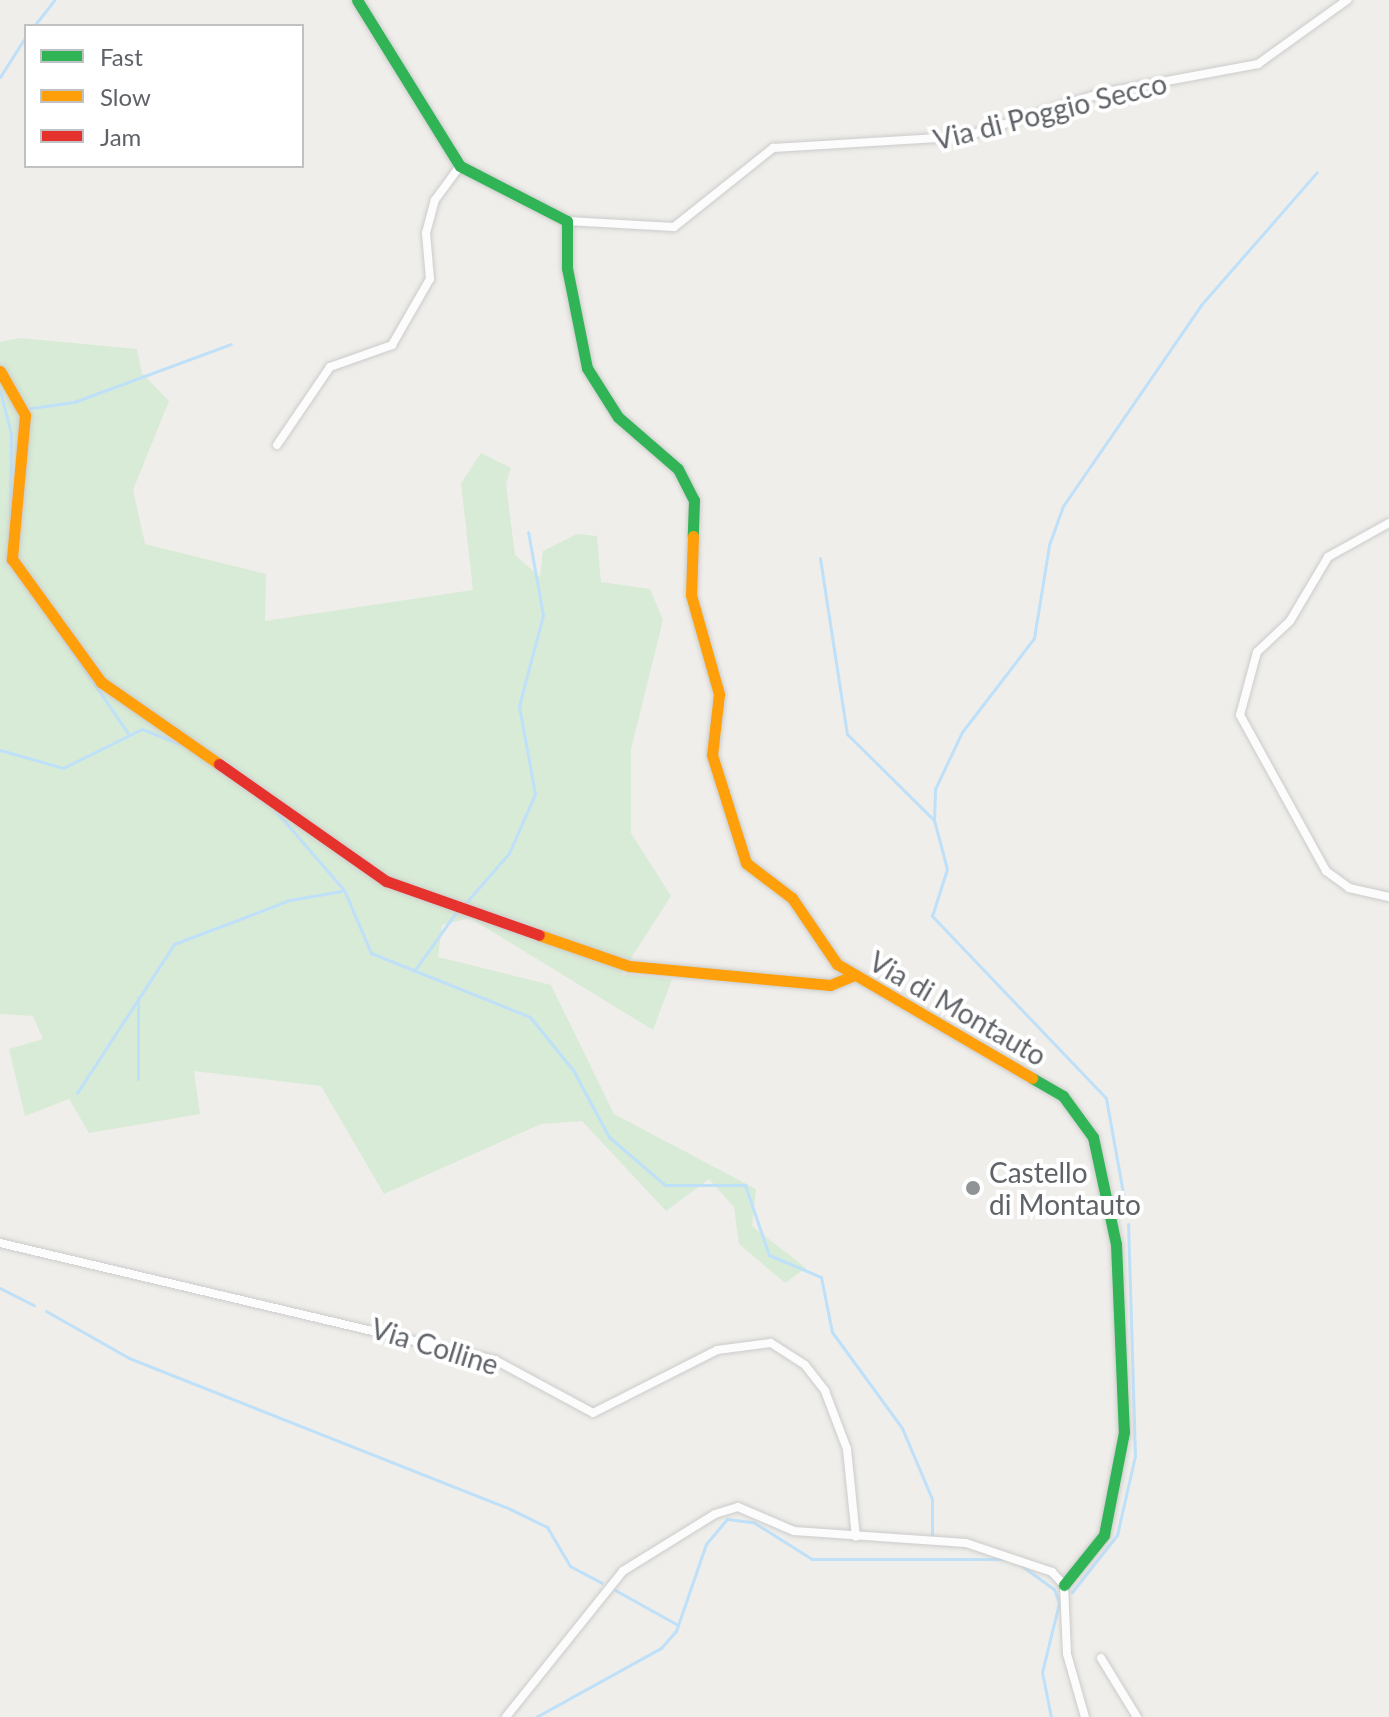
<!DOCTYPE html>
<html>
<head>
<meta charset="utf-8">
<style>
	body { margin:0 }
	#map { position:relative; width:1389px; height:1717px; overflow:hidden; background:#efeeea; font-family:Lato,sans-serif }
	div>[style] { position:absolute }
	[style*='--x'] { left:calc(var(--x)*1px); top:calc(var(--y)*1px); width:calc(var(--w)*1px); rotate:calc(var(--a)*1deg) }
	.green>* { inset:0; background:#d8ebd6 }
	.stream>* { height:3px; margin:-1.5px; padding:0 1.5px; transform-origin:1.5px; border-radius:1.5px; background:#bfe0f9 }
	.roads { filter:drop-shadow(0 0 2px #cbcccc) drop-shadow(0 0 2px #cbcccc) }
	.street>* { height:8px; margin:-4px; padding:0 4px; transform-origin:4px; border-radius:4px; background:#fdfcfc }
	.fast>* { height:11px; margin:-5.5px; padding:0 5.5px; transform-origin:5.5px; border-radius:5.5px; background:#30b455 }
	.slow>* { height:11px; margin:-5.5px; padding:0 5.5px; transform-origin:5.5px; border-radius:5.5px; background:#ff9f0a }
	.jam>* { height:11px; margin:-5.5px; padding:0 5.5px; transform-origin:5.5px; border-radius:5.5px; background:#e5322d }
	.dots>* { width:22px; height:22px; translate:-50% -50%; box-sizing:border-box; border:4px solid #fff; border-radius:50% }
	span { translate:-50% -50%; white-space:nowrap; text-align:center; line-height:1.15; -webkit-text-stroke:8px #fff; paint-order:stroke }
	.street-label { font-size:28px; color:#5f6368 }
	.poi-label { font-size:28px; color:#5f6368 }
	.left { translate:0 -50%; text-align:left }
	.legend { position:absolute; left:24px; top:24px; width:280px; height:144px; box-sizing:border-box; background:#fff; border:2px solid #bfc1c3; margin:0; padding:10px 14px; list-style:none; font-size:24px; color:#5f6368 }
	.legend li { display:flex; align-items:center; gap:16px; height:40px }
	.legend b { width:40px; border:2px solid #bfc1c3 }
</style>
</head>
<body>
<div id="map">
	<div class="green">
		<div style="clip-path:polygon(20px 338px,137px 349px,142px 373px,169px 401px,133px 490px,145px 544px,266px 574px,265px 621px,473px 590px,461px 483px,481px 453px,511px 468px,506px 484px,515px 555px,540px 577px,543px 551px,577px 534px,597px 536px,601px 582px,650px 589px,663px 620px,631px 749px,631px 833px,671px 896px,621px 974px,672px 979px,653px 1030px,470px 918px,442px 925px,438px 957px,551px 985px,614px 1114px,756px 1189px,752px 1226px,806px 1268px,785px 1283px,739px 1244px,734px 1207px,709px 1179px,666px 1211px,582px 1121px,541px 1124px,384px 1194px,321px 1086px,194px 1071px,200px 1114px,89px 1133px,69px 1099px,25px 1116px,9px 1049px,43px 1039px,33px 1016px,0 1014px,0 342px)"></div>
	</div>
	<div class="stream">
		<div style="--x:34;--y:26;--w:33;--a:-52"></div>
		<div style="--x:0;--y:77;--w:49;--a:-57.6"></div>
		<div style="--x:0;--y:391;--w:43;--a:75.3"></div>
		<div style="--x:11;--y:433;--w:104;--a:90.6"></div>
		<div style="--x:25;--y:409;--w:49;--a:-8.1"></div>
		<div style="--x:74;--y:402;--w:167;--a:-20.3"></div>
		<div style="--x:820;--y:558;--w:178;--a:81.3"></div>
		<div style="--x:847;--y:734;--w:122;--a:44.7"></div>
		<div style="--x:56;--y:628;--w:127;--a:55.6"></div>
		<div style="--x:0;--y:750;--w:66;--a:15.9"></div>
		<div style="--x:63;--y:768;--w:88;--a:-26.3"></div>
		<div style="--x:142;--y:729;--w:41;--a:21.5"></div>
		<div style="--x:274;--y:809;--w:107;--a:49.2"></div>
		<div style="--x:344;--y:890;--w:69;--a:66.8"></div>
		<div style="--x:371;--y:953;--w:171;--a:21.9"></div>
		<div style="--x:530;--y:1017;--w:68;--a:50.9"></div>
		<div style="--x:573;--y:1070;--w:76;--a:61.8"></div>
		<div style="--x:609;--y:1137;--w:74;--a:40.6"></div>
		<div style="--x:665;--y:1185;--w:80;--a:0"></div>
		<div style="--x:745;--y:1185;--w:74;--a:71.1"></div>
		<div style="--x:769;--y:1255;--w:56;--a:22.9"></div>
		<div style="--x:821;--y:1277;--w:56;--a:78.7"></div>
		<div style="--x:832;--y:1332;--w:119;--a:53.9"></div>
		<div style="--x:902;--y:1428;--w:77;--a:67.1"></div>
		<div style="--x:932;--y:1499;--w:39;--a:90"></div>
		<div style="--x:463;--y:906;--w:70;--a:-49"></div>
		<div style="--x:509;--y:853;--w:64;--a:-66.2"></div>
		<div style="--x:535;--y:794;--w:89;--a:-100.3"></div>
		<div style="--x:519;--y:706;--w:94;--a:-75.2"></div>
		<div style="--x:543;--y:615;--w:84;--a:-100.2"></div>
		<div style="--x:414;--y:971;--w:74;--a:-54.4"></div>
		<div style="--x:138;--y:997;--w:82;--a:90"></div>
		<div style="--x:77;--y:1093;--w:178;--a:-56.9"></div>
		<div style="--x:174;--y:944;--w:124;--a:-20.8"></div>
		<div style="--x:290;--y:900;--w:52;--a:-10"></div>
		<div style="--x:1127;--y:1215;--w:119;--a:-100.2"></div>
		<div style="--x:1106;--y:1098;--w:252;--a:-133.7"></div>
		<div style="--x:932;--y:916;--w:49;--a:-72.3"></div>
		<div style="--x:947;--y:869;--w:51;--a:-104.9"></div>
		<div style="--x:934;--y:820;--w:31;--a:-88"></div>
		<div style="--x:935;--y:789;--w:63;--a:-64.7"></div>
		<div style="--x:962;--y:732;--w:118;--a:-52.5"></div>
		<div style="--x:1034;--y:638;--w:94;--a:-80.8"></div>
		<div style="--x:1049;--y:545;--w:41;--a:-70.3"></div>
		<div style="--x:1063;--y:506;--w:244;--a:-55.5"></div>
		<div style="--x:1201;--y:305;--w:176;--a:-48.9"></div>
		<div style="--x:0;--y:1288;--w:38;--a:27"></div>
		<div style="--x:46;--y:1311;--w:95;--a:29.5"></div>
		<div style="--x:129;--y:1358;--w:405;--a:21.6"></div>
		<div style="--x:506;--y:1507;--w:46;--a:26"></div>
		<div style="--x:547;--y:1527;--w:45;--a:59.5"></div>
		<div style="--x:570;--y:1566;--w:36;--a:28"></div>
		<div style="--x:1022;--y:1566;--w:39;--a:36"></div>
		<div style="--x:1054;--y:1589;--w:15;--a:70"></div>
		<div style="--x:1059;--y:1603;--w:71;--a:103.8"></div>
		<div style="--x:1042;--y:1672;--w:46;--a:78.7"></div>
		<div style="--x:615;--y:1590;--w:72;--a:29.1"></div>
		<div style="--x:1072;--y:1592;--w:73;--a:-51.7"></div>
		<div style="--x:1117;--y:1535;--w:81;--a:-77.2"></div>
		<div style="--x:1135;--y:1456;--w:232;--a:-91.7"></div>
		<div style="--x:536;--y:1717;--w:143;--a:-28.9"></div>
		<div style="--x:661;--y:1648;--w:23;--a:-49"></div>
		<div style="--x:676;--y:1631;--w:92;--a:-71"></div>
		<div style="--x:706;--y:1544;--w:33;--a:-50"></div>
		<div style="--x:727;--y:1519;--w:26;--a:7"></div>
		<div style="--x:753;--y:1522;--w:70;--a:32.1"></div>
		<div style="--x:812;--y:1559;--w:192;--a:0"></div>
	</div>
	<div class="roads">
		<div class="street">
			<div style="--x:567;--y:221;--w:107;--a:3.2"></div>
			<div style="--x:674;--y:227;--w:127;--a:-38.6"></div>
			<div style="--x:773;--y:148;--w:194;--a:-3.5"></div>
			<div style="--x:967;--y:136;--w:142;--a:-17.7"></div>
			<div style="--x:1102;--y:93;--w:159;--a:-10.5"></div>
			<div style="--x:1258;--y:64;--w:110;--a:-35.7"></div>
			<div style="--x:277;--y:445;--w:94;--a:-55.8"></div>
			<div style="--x:330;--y:367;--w:66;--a:-19.5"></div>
			<div style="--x:392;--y:345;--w:76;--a:-60.1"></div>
			<div style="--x:430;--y:279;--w:46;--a:-95"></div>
			<div style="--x:426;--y:233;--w:34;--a:-75"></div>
			<div style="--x:435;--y:200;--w:42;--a:-53.7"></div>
			<div style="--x:1389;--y:523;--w:70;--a:150.9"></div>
			<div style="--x:1328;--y:557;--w:74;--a:120.7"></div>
			<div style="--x:1290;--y:621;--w:45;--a:136.8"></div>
			<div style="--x:1257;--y:652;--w:65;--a:105.1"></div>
			<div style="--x:1240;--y:715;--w:178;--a:61.1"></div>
			<div style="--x:1326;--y:871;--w:29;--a:36"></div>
			<div style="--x:1349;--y:888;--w:41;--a:12.7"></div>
			<div style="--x:0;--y:1243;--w:509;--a:13.3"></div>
			<div style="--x:495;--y:1360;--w:111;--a:28.4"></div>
			<div style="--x:593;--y:1413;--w:139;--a:-26.9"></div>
			<div style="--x:717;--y:1350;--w:54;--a:-7.4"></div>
			<div style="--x:771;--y:1343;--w:40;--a:32.9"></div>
			<div style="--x:805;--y:1365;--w:33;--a:52"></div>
			<div style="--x:825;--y:1391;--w:62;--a:69.2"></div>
			<div style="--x:847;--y:1449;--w:88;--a:84.2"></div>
			<div style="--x:1101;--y:1658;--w:69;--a:58.6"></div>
			<div style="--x:506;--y:1717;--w:187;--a:-51.3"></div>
			<div style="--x:623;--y:1571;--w:108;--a:-31.8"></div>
			<div style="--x:715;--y:1514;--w:24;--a:-17"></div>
			<div style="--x:738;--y:1507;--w:61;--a:23.2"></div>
			<div style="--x:794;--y:1531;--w:172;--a:4"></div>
			<div style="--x:966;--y:1543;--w:91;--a:18.6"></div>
			<div style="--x:1052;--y:1572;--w:18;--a:47"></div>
			<div style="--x:1064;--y:1585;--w:69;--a:87.5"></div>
			<div style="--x:1067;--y:1654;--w:66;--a:74.1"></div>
		</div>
		<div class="fast">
			<div style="--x:357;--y:0;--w:195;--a:58.2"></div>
			<div style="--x:460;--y:166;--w:120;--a:27.2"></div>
			<div style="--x:567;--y:221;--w:47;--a:90"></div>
			<div style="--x:567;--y:268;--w:102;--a:78.7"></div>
			<div style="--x:587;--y:368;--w:58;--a:57.7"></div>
			<div style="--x:618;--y:417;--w:79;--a:40.9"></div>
			<div style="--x:678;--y:469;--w:35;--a:63"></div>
			<div style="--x:694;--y:500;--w:36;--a:92"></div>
			<div style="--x:1032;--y:1078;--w:36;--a:30"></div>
			<div style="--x:1063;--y:1096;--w:51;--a:53.8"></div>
			<div style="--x:1093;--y:1137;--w:109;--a:77.9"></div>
			<div style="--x:1116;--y:1244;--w:188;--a:87.6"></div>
			<div style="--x:1124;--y:1432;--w:105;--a:101"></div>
			<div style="--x:1104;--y:1535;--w:64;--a:128.7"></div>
		</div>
		<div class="slow">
			<div style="--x:0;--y:371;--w:51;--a:60.4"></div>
			<div style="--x:25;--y:415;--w:145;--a:95.2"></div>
			<div style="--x:12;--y:559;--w:152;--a:54.1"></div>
			<div style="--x:101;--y:682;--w:144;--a:34.8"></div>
			<div style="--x:693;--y:536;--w:59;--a:91.9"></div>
			<div style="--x:691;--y:595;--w:103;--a:74.2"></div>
			<div style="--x:719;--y:694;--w:61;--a:96.5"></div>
			<div style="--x:712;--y:755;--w:113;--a:72.5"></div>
			<div style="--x:746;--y:863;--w:58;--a:37.3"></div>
			<div style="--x:792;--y:898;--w:80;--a:55.7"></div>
			<div style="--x:837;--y:964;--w:226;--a:30.3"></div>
			<div style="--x:539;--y:935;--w:95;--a:19"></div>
			<div style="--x:629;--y:966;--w:202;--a:5.4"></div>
			<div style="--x:830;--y:985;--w:24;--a:-22"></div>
		</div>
		<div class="jam">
			<div style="--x:219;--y:764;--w:204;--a:35"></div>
			<div style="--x:386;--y:881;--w:162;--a:19.4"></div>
		</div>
	</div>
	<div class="dots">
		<div style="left:973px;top:1188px;background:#919496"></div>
	</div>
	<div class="street-label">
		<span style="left:1050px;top:111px;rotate:-14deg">Via di Poggio Secco</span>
		<span style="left:958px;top:1008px;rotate:30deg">Via di Montauto</span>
		<span style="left:435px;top:1346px;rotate:17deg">Via Colline</span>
	</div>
	<div class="poi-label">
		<span class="left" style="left:989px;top:1188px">Castello<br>di Montauto</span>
	</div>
	<ul class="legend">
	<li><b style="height:10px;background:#30b455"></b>Fast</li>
	<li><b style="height:10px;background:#ff9f0a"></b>Slow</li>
	<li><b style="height:10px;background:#e5322d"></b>Jam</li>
	</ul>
</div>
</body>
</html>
